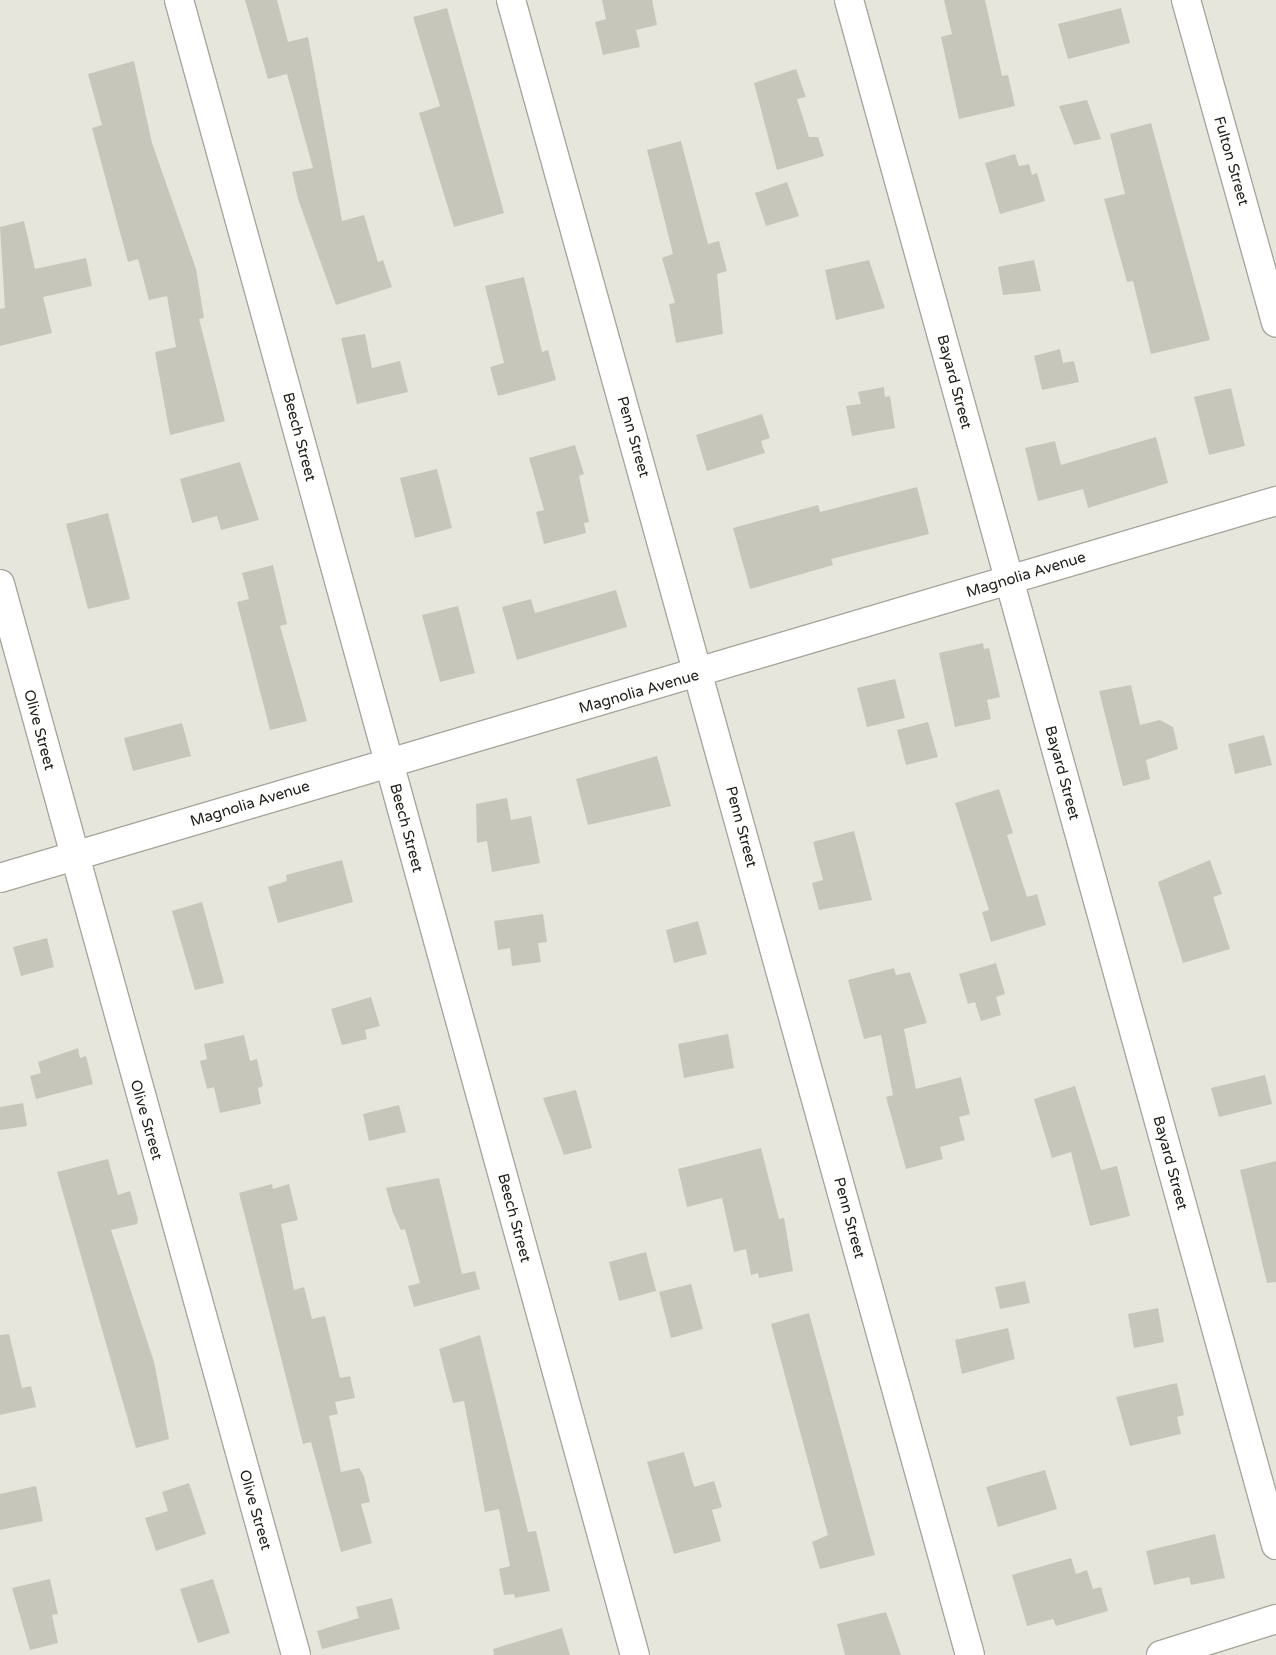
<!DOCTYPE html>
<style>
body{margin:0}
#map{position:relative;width:1276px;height:1655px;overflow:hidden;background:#e6e6dc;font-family:"Varela Round",sans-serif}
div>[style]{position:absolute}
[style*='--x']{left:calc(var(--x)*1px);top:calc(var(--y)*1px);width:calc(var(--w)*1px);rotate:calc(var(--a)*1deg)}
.building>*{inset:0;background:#c6c6bb}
.roads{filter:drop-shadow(1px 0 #a7a69c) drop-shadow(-1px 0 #a7a69c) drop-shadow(0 1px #a7a69c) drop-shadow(0 -1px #a7a69c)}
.minor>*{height:28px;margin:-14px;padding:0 14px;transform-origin:14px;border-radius:14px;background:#fff}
span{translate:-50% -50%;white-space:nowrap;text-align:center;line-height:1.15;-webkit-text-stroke:4px #fffffe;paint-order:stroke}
.street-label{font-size:15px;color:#21201d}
</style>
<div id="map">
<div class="building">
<i style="clip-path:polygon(245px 0,277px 0,288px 42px,308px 37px,342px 221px,364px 215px,378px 262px,383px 260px,392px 287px,336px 305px,298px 199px,292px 172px,313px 168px,287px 74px,268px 79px)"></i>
<i style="clip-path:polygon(602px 0,652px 0,657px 25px,636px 30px,640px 47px,603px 55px,595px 22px,606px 19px)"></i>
<i style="clip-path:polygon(944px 0,985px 0,1002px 76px,1008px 75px,1015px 106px,959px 119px,941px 37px,952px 34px)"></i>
<i style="clip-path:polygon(447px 8px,504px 213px,454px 227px,419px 113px,440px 106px,413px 17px)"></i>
<i style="clip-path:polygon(1121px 8px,1130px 43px,1068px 59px,1058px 24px)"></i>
<i style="clip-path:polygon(134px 61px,152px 143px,196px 269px,204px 318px,199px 319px,225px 421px,170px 435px,155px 352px,176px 347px,167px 296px,149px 300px,138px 259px,128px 262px,92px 128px,102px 125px,88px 74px)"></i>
<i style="clip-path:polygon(796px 69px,806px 97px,797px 99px,809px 137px,818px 137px,824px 156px,777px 170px,754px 83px)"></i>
<i style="clip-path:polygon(1087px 100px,1101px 139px,1074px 145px,1059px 106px)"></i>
<i style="clip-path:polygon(1151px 123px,1210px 340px,1151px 354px,1133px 281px,1127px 282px,1104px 199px,1125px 194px,1110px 134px)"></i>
<i style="clip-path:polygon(681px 141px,708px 244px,719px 241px,727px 271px,717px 274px,723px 334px,676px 343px,669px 304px,675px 303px,662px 258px,673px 254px,647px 150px)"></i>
<i style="clip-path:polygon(1015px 154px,1019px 166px,1029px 164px,1032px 175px,1037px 173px,1045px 201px,1000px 214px,985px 163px)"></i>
<i style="clip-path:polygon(787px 182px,799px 216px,766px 226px,755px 193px)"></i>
<i style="clip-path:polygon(24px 221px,35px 269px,86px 258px,92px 286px,43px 297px,52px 333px,0 346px,0 309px,5px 308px,0 227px)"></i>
<i style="clip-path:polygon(869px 260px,885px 308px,836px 320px,825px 270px)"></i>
<i style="clip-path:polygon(1034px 260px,1041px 291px,1003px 295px,998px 267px)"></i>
<i style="clip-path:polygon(524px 277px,542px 352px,548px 350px,556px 380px,498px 396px,490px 367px,504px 363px,485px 286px)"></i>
<i style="clip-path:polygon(365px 334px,372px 368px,400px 361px,408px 392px,357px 404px,341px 338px)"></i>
<i style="clip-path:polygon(1060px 349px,1063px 363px,1074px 361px,1079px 382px,1042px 390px,1034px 356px)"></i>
<i style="clip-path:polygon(884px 387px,885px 397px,890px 396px,895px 428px,852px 436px,846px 406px,861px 404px,858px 392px)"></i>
<i style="clip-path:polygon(1231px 388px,1245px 446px,1209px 455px,1194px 397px)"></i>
<i style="clip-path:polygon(762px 414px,770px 438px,761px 441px,765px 453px,707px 471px,696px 435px)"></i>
<i style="clip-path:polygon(1156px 437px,1168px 483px,1088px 508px,1083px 489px,1038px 501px,1025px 448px,1055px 441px,1061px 465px)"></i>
<i style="clip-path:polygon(575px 445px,584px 474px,579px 476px,589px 522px,584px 523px,586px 533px,544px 544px,536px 512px,544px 510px,529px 458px)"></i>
<i style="clip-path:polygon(240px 462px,259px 520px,221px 530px,217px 516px,192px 523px,180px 479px)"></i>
<i style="clip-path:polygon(437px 469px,452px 528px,415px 538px,400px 478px)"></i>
<i style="clip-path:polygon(917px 487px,929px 534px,831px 559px,833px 565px,750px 589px,733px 528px,818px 505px,820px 512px)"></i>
<i style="clip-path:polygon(108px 513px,130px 599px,88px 609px,66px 524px)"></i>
<i style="clip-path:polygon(273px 565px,287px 624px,280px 626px,307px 721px,270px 730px,237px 602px,249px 599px,242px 573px)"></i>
<i style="clip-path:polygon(616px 590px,627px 627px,517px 660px,502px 607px,531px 599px,535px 613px)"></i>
<i style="clip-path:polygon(458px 606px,475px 673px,440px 682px,422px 615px)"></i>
<i style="clip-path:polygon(983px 643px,984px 649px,989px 648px,1000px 697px,987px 700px,991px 719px,955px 727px,939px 653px)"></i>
<i style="clip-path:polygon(895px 679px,905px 718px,867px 727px,857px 688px)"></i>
<i style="clip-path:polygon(1131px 685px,1140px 725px,1160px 720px,1173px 727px,1178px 749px,1146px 760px,1150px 779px,1123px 786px,1099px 691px)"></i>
<i style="clip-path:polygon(928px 722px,938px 757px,906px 765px,897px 730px)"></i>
<i style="clip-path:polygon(182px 723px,191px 756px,133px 771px,124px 738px)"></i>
<i style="clip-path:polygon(1264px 735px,1272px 765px,1235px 774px,1228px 744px)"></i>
<i style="clip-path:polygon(657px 756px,671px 806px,588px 825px,576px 779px)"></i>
<i style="clip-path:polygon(999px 789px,1013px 833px,1007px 835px,1027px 897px,1037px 894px,1046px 925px,991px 942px,982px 912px,989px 910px,955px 803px)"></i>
<i style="clip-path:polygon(507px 798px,511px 820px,531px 816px,540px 863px,492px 872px,487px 841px,477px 843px,476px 804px)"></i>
<i style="clip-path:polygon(854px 831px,872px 900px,819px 910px,812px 883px,823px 880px,813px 842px)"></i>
<i style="clip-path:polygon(342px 860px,353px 902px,278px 923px,268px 887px,287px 881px,286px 875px)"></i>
<i style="clip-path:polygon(1210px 860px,1222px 894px,1213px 897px,1230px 949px,1183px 963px,1158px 882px)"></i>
<i style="clip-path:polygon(202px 902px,224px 983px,195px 990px,172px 911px)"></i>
<i style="clip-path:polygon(543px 914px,547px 942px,538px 943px,541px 962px,512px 966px,510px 948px,498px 950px,494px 921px)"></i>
<i style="clip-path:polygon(698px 921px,707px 954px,674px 963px,666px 930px)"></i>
<i style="clip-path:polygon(47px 938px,54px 967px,21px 976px,13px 947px)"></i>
<i style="clip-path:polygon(996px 963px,1005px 994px,996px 997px,1001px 1015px,981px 1021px,975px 1002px,968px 1004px,959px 974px)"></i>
<i style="clip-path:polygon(894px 968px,896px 975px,910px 972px,927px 1023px,904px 1029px,916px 1089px,961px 1077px,970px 1114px,959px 1117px,965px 1140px,940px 1147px,943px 1159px,906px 1169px,886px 1097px,893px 1095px,881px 1035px,864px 1039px,848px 980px)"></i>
<i style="clip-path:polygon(371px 997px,380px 1026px,365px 1030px,367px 1039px,342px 1045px,331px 1009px)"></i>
<i style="clip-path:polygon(728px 1034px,734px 1068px,684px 1078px,678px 1044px)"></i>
<i style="clip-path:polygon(244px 1035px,250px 1061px,257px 1059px,263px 1086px,258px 1088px,261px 1104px,220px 1113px,214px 1087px,207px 1089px,200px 1061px,207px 1059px,204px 1044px)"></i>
<i style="clip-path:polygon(78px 1048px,80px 1058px,86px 1056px,93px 1084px,36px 1099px,30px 1076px,41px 1073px,38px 1062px)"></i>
<i style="clip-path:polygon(1265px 1075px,1272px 1104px,1219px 1117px,1211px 1088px)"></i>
<i style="clip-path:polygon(1075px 1086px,1101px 1170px,1117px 1166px,1130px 1216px,1090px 1226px,1071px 1152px,1052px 1158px,1034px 1099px)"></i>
<i style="clip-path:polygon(576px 1090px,592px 1148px,564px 1155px,543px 1098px)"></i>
<i style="clip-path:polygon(23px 1103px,27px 1126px,0 1130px,0 1107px)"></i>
<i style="clip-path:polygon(399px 1105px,406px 1132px,369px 1141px,363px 1114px)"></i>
<i style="clip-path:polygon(761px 1148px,779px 1219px,784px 1218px,793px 1271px,759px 1278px,758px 1273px,751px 1275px,746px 1249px,734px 1252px,722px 1198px,687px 1207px,678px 1169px)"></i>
<i style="clip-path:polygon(108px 1159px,118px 1195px,130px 1191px,138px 1219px,137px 1224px,111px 1230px,154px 1362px,169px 1439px,136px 1448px,57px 1172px)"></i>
<i style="clip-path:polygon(1276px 1161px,1276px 1282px,1267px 1283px,1240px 1170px)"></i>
<i style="clip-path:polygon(439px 1178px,462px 1274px,475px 1271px,480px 1289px,414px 1307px,408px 1286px,420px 1283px,405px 1229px,401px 1230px,393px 1213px,386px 1188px)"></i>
<i style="clip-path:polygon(272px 1184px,273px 1189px,289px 1184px,298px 1220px,281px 1224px,294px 1290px,304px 1287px,312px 1319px,325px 1316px,340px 1378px,350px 1376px,355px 1398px,335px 1402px,338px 1414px,329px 1416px,341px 1472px,359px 1468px,364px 1476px,370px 1502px,361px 1504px,372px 1543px,341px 1552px,311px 1442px,303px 1444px,239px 1193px)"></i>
<i style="clip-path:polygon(646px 1252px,656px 1291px,619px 1301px,609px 1262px)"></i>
<i style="clip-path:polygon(1025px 1281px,1030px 1303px,1000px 1309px,995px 1287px)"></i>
<i style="clip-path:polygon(691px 1284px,703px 1329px,671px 1338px,659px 1292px)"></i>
<i style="clip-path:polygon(1158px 1308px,1164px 1342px,1134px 1348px,1128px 1314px)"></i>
<i style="clip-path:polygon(809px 1313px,875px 1555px,820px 1569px,812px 1542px,828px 1535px,771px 1324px)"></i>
<i style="clip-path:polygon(1008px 1328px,1015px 1359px,962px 1374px,955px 1340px)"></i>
<i style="clip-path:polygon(9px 1334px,22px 1388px,31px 1386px,36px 1407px,0 1415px,0 1335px)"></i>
<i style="clip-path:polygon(480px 1335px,528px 1532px,536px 1531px,550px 1591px,515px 1598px,514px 1594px,504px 1595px,499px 1569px,510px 1566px,499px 1509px,485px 1512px,464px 1401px,453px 1403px,439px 1349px)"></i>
<i style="clip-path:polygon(1177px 1383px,1184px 1415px,1177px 1417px,1181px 1434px,1130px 1446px,1116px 1397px)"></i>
<i style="clip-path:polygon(684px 1452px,694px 1487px,714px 1481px,722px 1507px,712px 1510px,721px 1541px,674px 1554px,647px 1462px)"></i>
<i style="clip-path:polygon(1045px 1470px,1057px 1509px,998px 1527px,986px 1487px)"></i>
<i style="clip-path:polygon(189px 1483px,206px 1534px,156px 1551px,145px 1518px,168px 1511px,162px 1492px)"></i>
<i style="clip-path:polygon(36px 1486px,43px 1521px,0 1530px,0 1494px)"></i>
<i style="clip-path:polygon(1215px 1534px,1225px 1578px,1191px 1585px,1189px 1577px,1154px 1585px,1146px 1551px)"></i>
<i style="clip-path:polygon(1071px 1558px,1076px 1574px,1087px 1570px,1093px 1589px,1101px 1587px,1108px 1611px,1056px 1626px,1053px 1619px,1027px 1626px,1012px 1575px)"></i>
<i style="clip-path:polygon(50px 1579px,58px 1614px,52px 1615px,58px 1643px,30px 1650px,12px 1588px)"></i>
<i style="clip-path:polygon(213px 1579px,230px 1633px,198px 1643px,180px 1589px)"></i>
<i style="clip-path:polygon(392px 1598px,400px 1629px,322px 1649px,317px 1631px,359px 1618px,356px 1607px)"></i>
<i style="clip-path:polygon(886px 1612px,901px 1655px,845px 1655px,837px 1624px)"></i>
<i style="clip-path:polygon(562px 1628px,570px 1655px,494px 1655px,493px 1649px)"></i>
</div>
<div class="roads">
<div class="minor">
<i style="--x:179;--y:0;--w:1717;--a:74.6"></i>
<i style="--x:511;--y:0;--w:1717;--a:74.5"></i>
<i style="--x:849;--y:0;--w:1603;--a:74.55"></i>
<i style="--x:1186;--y:0;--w:335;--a:74.4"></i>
<i style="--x:0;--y:584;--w:1111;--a:74.55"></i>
<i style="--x:0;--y:878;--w:1331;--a:-16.46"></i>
<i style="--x:1161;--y:1655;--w:121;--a:-17.4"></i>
</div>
</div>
<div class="street-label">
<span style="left:1231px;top:161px;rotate:74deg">Fulton Street</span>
<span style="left:954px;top:382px;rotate:75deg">Bayard Street</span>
<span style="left:299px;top:437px;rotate:75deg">Beech Street</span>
<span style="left:633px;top:437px;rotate:74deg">Penn Street</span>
<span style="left:1026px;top:575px;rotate:-17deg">Magnolia Avenue</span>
<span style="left:639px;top:692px;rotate:-16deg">Magnolia Avenue</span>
<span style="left:39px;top:730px;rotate:75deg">Olive Street</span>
<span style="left:1062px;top:773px;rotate:75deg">Bayard Street</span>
<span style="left:250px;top:804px;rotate:-17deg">Magnolia Avenue</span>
<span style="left:741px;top:827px;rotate:75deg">Penn Street</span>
<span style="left:406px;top:828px;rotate:75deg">Beech Street</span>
<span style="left:146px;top:1120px;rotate:74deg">Olive Street</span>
<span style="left:1170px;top:1163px;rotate:75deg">Bayard Street</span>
<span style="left:514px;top:1218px;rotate:75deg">Beech Street</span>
<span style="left:849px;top:1218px;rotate:75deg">Penn Street</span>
<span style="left:255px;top:1510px;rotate:74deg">Olive Street</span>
</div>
</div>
